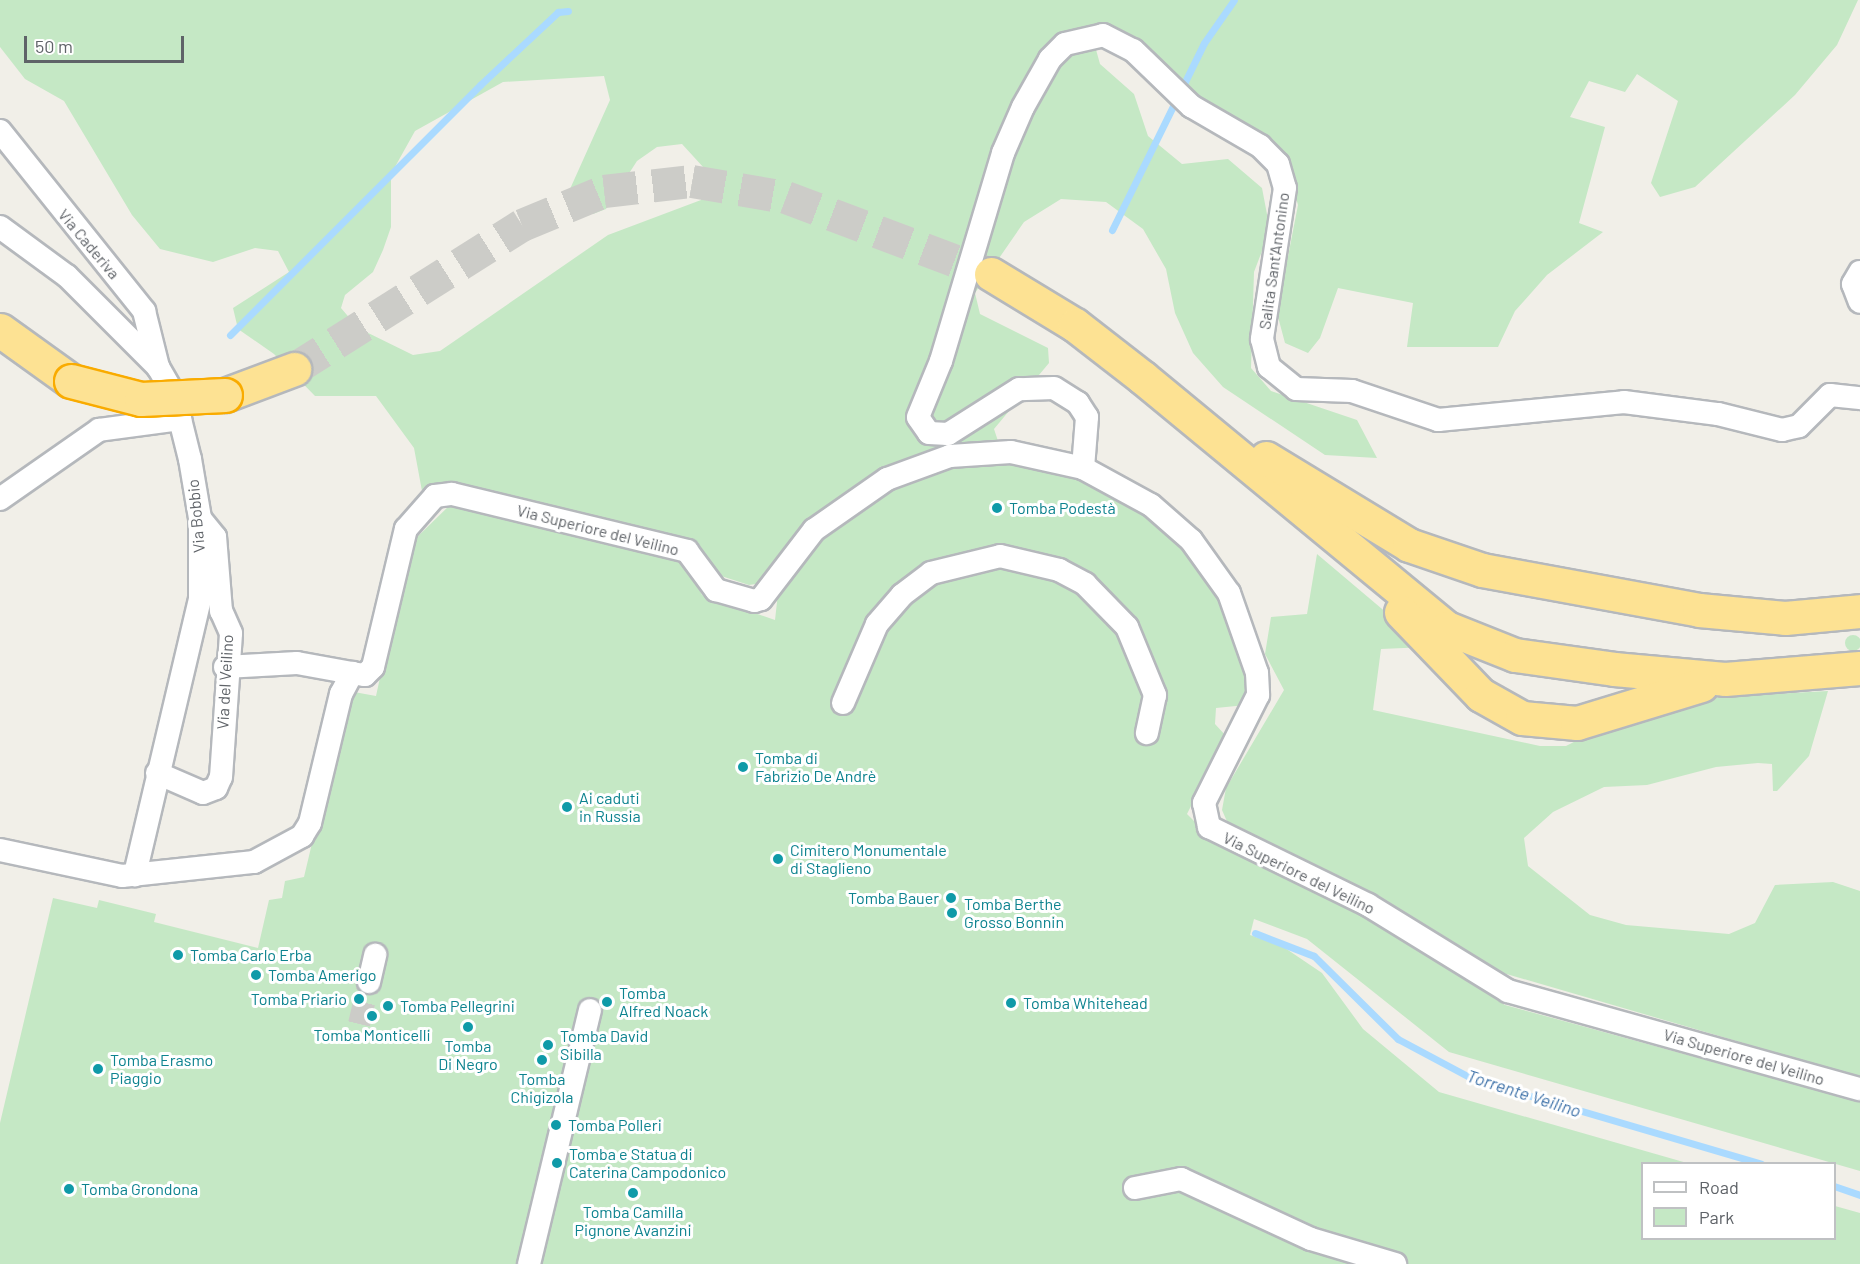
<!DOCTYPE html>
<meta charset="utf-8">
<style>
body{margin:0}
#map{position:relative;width:1860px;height:1264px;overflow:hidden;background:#f1efe8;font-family:Barlow,sans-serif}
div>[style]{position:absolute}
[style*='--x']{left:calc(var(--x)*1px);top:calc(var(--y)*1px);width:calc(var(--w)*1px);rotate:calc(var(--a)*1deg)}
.green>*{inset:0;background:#c5e8c5}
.round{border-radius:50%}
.stream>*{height:7px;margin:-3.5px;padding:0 3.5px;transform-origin:3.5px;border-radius:3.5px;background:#aadaff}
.street-tunnel>*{height:22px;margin-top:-11px;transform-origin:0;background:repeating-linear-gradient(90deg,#ccccc8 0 22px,transparent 0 33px)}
.highway-tunnel>*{height:33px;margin-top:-16.5px;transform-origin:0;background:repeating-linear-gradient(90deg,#ccccc8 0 33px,transparent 0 49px)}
.roads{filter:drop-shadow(2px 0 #b5b8bc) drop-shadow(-2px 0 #b5b8bc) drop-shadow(0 2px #b5b8bc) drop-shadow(0 -2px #b5b8bc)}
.street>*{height:22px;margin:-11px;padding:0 11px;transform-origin:11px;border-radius:11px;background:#fff}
.highway>*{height:33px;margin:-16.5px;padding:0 16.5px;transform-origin:16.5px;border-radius:16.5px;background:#fde293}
.bridges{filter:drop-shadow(2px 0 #f9ab00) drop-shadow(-2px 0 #f9ab00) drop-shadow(0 2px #f9ab00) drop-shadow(0 -2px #f9ab00)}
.highway-bridge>*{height:33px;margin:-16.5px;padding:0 16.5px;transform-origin:16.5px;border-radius:16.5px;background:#fde293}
.dots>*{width:16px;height:16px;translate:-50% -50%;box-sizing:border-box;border:3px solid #fff;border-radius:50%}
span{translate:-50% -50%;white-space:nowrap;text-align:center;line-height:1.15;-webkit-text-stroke:6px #fff;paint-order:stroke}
.street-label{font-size:16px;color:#5f6368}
.culture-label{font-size:16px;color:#0d838f}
.left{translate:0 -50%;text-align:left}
.right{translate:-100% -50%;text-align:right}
.water-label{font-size:18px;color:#4174aa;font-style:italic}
.legend{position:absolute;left:1641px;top:1162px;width:195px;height:78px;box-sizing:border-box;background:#fff;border:2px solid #bfc1c3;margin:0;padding:8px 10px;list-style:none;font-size:18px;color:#5f6368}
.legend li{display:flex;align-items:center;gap:12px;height:30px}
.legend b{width:30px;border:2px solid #bfc1c3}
.scale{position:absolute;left:24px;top:36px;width:160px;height:27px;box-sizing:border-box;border:3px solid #5f6368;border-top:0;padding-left:8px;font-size:18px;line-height:21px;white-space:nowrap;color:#5f6368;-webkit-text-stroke:4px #fff;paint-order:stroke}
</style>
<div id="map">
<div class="green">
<i style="clip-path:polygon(evenodd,0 0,1858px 0,1837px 45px,1795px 95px,1695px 187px,1660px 197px,1651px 183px,1678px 101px,1637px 74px,1625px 92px,1589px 81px,1570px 117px,1605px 127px,1579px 223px,1603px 232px,1547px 275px,1515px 311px,1498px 347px,1407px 347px,1413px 303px,1338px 288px,1320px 338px,1308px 353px,1285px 343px,1277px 313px,1298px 205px,1286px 163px,1090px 28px,1100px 64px,1134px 94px,1148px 136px,1182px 164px,1228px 159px,1262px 188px,1270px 230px,1254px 272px,1251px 368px,1271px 391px,1357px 420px,1377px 458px,1325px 455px,1223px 387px,1193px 353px,1175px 313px,1166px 269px,1143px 229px,1106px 202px,1061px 199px,1024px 222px,975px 293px,980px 314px,1048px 348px,1049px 363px,994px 429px,1000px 447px,889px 471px,762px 583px,749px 585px,712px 573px,703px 556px,452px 488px,422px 491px,414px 448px,376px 396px,315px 396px,274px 354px,238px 329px,233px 308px,289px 272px,278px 251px,255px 248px,213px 262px,160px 249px,132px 215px,64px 101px,25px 79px,0 47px,0 0,604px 76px,610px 100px,570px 189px,577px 208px,593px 214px,606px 209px,637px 161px,657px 147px,682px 144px,704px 168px,701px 200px,608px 235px,440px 351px,413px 355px,358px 328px,341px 308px,345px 295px,373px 272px,383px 250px,391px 227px,391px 174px,415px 131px,503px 82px,604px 76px)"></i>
<i style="clip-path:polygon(950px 461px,1057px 464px,1149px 508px,1199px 558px,1228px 601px,1251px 674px,1246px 705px,1216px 708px,1215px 724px,1226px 736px,1187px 814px,1219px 846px,1368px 917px,1505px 1005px,1860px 1102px,1860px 1171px,1449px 1052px,1307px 939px,1254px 919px,1250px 935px,1282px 946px,1322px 973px,1363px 1029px,1439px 1092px,1687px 1163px,1642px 1164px,1642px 1238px,1834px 1238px,1835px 1206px,1860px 1213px,1860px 1264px,0 1264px,0 1123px,53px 898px,97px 908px,99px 900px,156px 914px,154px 922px,258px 948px,269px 900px,282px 898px,285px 881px,304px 877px,346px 700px,354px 692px,376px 696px,409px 545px,453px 502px,684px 559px,702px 595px,775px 620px,778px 593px,817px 533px,889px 484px)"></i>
<i style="clip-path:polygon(1317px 554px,1427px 647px,1381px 649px,1373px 710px,1540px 746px,1566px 746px,1654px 701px,1828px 691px,1809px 756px,1777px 791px,1773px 791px,1772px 764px,1758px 763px,1716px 767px,1647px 785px,1604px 787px,1553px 812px,1524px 838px,1528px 866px,1590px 915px,1626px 925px,1729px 934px,1755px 923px,1775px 885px,1833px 882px,1860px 891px,1860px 1077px,1503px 973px,1356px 887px,1229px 826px,1222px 810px,1226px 788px,1284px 690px,1265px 654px,1271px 617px,1307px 614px)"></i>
<i class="round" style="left:1845px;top:635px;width:16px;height:16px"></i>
</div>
<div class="stream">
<i style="--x:1112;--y:230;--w:208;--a:-63.8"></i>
<i style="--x:1204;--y:43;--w:52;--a:-55.1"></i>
<i style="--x:230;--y:335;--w:354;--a:-45"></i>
<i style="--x:480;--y:85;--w:107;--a:-43.1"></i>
<i style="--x:558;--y:12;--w:10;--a:-6"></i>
<i style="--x:1255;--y:933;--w:63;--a:21.3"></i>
<i style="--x:1314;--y:956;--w:118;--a:44.7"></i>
<i style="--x:1398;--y:1039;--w:85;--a:28.1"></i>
<i style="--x:1473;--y:1079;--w:300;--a:16.4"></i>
<i style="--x:1834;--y:1186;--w:28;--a:19"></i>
</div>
<div class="street-tunnel">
<i style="--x:359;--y:1024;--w:43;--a:-76.6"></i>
</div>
<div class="highway-tunnel">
<i style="--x:294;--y:369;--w:270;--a:-32.3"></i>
<i style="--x:522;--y:225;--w:89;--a:-22.5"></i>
<i style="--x:604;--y:191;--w:89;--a:-6.5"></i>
<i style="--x:692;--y:181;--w:95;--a:9.7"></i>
<i style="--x:786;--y:197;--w:219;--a:20.6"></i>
</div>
<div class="roads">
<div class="street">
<i style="--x:0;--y:131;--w:231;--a:51.3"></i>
<i style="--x:144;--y:311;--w:58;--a:76"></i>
<i style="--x:0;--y:227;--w:83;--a:36.2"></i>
<i style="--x:67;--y:276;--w:129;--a:45"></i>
<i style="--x:158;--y:367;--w:32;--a:60"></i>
<i style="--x:174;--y:395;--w:66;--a:76"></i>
<i style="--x:190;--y:459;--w:60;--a:80.4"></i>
<i style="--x:200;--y:518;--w:81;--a:90"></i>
<i style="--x:200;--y:599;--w:284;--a:103.3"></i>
<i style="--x:1860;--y:272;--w:14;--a:120"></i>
<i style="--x:1853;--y:284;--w:19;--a:69"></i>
<i style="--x:1083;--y:468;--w:51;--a:-85.5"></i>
<i style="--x:1087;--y:417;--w:17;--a:-123"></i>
<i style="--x:1078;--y:403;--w:28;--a:-148"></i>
<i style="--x:1054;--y:388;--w:35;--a:178"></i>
<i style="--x:1019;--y:389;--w:84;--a:147.6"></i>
<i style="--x:948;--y:434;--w:19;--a:-177"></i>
<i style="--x:929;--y:433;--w:19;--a:-125"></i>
<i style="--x:918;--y:417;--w:61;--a:-67.7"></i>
<i style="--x:941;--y:361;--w:217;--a:-73.4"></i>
<i style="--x:1003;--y:153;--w:50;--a:-66.5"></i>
<i style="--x:1023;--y:107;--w:55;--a:-60.6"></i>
<i style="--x:1050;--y:59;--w:21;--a:-45"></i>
<i style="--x:1065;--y:44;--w:39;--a:-13"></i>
<i style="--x:1103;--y:35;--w:34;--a:27"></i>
<i style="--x:1133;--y:50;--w:81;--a:44"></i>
<i style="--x:1191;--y:106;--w:80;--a:30.1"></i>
<i style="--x:1260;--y:146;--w:25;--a:45"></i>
<i style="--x:1278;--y:164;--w:25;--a:74"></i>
<i style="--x:1285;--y:188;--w:153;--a:98.7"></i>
<i style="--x:1262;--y:339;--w:29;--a:76"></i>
<i style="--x:1269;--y:367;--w:35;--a:39"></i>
<i style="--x:1296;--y:389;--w:56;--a:2"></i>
<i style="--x:1352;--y:391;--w:91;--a:18.6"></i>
<i style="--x:1438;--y:420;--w:187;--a:-5.5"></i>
<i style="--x:1624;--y:402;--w:95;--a:7.3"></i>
<i style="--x:1718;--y:414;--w:66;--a:14"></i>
<i style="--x:1782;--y:430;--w:17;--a:-13"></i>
<i style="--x:1799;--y:426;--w:44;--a:-45"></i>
<i style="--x:1830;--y:395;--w:30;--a:6"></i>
<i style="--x:0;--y:499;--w:121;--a:-34.9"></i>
<i style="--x:99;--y:430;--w:82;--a:-7.7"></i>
<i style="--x:225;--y:667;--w:72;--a:-3.2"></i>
<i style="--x:297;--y:663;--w:56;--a:10.3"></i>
<i style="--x:843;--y:703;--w:86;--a:-66.7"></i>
<i style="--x:877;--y:624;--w:38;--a:-49"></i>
<i style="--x:902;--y:595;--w:36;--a:-37"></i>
<i style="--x:931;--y:573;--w:71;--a:-13.8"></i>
<i style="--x:1000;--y:556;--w:61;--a:13.3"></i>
<i style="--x:1059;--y:570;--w:30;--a:28"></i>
<i style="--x:1085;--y:584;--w:60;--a:45.7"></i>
<i style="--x:1127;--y:627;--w:74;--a:67.6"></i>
<i style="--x:1155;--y:695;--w:39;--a:102"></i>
<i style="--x:157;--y:773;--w:50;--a:23.5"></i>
<i style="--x:203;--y:793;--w:14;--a:-21"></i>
<i style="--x:216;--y:788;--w:12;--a:-66"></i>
<i style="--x:221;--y:777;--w:144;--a:-86"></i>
<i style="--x:231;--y:633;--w:24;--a:-114"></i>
<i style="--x:221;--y:611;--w:74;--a:-94.6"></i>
<i style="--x:215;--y:537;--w:22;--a:-129"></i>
<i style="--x:0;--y:850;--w:125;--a:12"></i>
<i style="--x:122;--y:876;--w:133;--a:-6.1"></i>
<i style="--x:254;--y:862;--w:55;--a:-28.4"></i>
<i style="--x:302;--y:836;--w:15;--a:-58"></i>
<i style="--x:310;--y:823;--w:133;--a:-76.5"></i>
<i style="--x:341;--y:694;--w:24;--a:-62"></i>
<i style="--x:352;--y:673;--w:13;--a:9"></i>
<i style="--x:365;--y:675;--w:11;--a:-45"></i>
<i style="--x:373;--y:667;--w:142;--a:-76.6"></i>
<i style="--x:406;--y:529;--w:44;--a:-48.7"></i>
<i style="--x:435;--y:496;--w:17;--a:-7"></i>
<i style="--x:452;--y:494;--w:242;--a:13.6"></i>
<i style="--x:687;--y:551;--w:49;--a:53.4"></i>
<i style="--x:716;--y:590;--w:40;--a:16"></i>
<i style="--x:754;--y:601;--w:7;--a:-16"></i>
<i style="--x:761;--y:599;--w:87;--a:-52.5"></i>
<i style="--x:814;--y:530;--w:89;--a:-34.9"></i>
<i style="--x:887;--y:479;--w:67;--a:-20.1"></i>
<i style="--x:950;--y:456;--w:61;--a:-3.8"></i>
<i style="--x:1011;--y:452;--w:74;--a:12.5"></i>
<i style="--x:1083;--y:468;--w:77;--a:28.6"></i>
<i style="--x:1151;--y:505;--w:53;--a:41.2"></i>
<i style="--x:1191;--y:540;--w:65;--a:54.4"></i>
<i style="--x:1229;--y:593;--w:85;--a:70.7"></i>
<i style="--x:1257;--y:673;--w:22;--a:87"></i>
<i style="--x:1258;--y:695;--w:121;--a:116.6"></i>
<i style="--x:1204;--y:803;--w:25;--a:78"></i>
<i style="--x:1209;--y:827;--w:177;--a:26.1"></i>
<i style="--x:1368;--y:905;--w:164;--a:31.6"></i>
<i style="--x:1508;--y:991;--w:365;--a:15.6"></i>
<i style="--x:369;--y:982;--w:28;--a:-77"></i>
<i style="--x:1135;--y:1188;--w:47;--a:-11.1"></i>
<i style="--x:1181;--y:1179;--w:143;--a:24.8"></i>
<i style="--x:1311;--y:1239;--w:88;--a:16.6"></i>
<i style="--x:529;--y:1264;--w:261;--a:-76.5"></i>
</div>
<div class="highway">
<i style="--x:991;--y:274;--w:98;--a:31.3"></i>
<i style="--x:1075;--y:325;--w:85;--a:37.8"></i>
<i style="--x:1142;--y:377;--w:395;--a:39.5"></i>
<i style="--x:1447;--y:628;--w:73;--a:21.7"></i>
<i style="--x:1515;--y:655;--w:100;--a:8"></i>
<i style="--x:1614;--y:669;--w:111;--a:5.1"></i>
<i style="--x:1725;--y:679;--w:135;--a:-4.7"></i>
<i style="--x:0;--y:330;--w:87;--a:35.7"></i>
<i style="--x:225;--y:395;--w:74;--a:-20.6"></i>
<i style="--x:1266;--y:458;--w:167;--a:31.3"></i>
<i style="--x:1409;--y:545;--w:77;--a:18.9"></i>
<i style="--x:1482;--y:570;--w:221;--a:10.4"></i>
<i style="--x:1699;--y:610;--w:86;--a:5.3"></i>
<i style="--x:1785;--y:618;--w:75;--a:-5.3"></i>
<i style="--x:1401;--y:612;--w:115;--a:46.1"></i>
<i style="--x:1481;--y:695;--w:47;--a:29.3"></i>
<i style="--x:1522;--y:718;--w:55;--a:5.2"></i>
<i style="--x:1577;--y:723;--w:130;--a:-17"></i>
</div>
</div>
<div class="bridges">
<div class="highway-bridge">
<i style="--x:71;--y:381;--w:72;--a:14.4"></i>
<i style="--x:141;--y:399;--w:84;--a:-2.7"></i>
</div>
</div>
<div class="dots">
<i style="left:997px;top:508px;background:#0f9aa8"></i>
<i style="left:743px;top:767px;background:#0f9aa8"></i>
<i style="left:567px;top:807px;background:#0f9aa8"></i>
<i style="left:778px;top:859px;background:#0f9aa8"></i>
<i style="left:951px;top:898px;background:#0f9aa8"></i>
<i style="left:952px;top:913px;background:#0f9aa8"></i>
<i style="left:178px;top:955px;background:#0f9aa8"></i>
<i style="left:256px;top:975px;background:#0f9aa8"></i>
<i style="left:359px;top:999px;background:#0f9aa8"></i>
<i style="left:607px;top:1002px;background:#0f9aa8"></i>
<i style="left:1011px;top:1003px;background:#0f9aa8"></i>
<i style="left:388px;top:1006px;background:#0f9aa8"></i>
<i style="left:372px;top:1016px;background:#0f9aa8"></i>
<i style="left:468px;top:1027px;background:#0f9aa8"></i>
<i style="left:548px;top:1045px;background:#0f9aa8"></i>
<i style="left:542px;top:1060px;background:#0f9aa8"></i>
<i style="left:98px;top:1069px;background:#0f9aa8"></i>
<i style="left:556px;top:1125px;background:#0f9aa8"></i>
<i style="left:557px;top:1163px;background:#0f9aa8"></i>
<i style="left:69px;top:1189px;background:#0f9aa8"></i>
<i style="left:633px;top:1193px;background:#0f9aa8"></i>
</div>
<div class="street-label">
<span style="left:89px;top:244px;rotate:50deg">Via Caderiva</span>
<span style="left:1274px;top:261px;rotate:-82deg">Salita Sant'Antonino</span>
<span style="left:196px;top:516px;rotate:-95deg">Via Bobbio</span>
<span style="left:598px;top:530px;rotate:14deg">Via Superiore del Veilino</span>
<span style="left:225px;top:682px;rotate:-87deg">Via del Veilino</span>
<span style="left:1299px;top:873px;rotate:26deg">Via Superiore del Veilino</span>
<span style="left:1744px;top:1057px;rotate:16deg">Via Superiore del Veilino</span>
</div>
<div class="culture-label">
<span class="left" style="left:1009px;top:508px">Tomba Podestà</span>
<span class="left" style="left:755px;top:767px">Tomba di<br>Fabrizio De Andrè</span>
<span class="left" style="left:579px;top:807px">Ai caduti<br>in Russia</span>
<span class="left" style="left:790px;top:859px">Cimitero Monumentale<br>di Staglieno</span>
<span class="right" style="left:939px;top:898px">Tomba Bauer</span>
<span class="left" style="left:964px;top:913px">Tomba Berthe<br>Grosso Bonnin</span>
<span class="left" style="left:190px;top:955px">Tomba Carlo Erba</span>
<span class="left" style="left:268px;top:975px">Tomba Amerigo</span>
<span class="left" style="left:619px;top:1002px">Tomba<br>Alfred Noack</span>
<span class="right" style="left:347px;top:999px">Tomba Priario</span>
<span class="left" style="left:1023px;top:1003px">Tomba Whitehead</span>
<span class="left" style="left:400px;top:1006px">Tomba Pellegrini</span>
<span style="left:372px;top:1035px">Tomba Monticelli</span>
<span class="left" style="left:560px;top:1045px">Tomba David<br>Sibilla</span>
<span style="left:468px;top:1055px">Tomba<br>Di Negro</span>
<span class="left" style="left:110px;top:1069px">Tomba Erasmo<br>Piaggio</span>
<span style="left:542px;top:1088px">Tomba<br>Chigizola</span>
<span class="left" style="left:568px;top:1125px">Tomba Polleri</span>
<span class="left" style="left:569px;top:1163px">Tomba e Statua di<br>Caterina Campodonico</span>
<span class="left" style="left:81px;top:1189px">Tomba Grondona</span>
<span style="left:633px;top:1221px">Tomba Camilla<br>Pignone Avanzini</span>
</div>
<div class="water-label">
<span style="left:1524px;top:1093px;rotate:18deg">Torrente Veilino</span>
</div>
<ul class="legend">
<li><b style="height:8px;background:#fff"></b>Road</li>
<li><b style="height:16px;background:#c5e8c5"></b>Park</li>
</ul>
<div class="scale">50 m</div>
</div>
